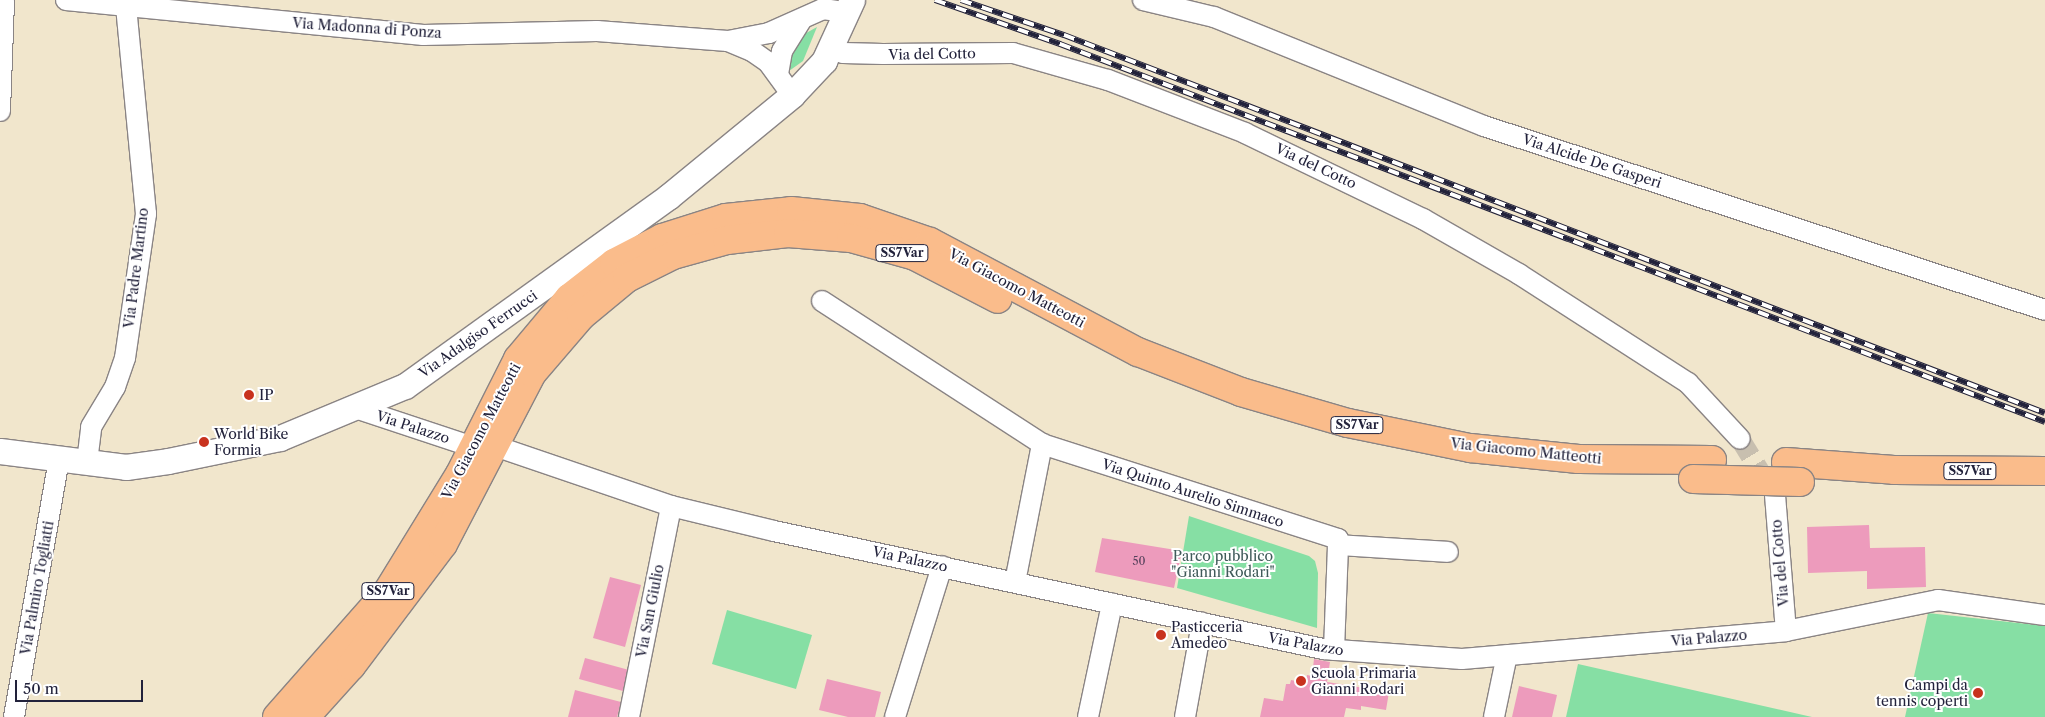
<!DOCTYPE html>
<style>
body{margin:0}
#map{position:relative;width:2045px;height:717px;overflow:hidden;background:#f1e6cc;font-family:"Libre Caslon Text",serif}
div>[style]{position:absolute}
[style*='--x']{left:calc(var(--x)*1px);top:calc(var(--y)*1px);width:calc(var(--w)*1px);rotate:calc(var(--a)*1deg)}
.green>*{inset:0;background:#86dfa4}
.building>*{inset:0;background:#ed9bbc}
.minor-tunnel>*{height:20px;margin-top:-10px;transform-origin:0;background:repeating-linear-gradient(90deg,#c8bfaf 0 20px,transparent 0 30px)}
.roads{filter:drop-shadow(1px 0 #8a8484) drop-shadow(-1px 0 #8a8484) drop-shadow(0 1px #8a8484) drop-shadow(0 -1px #8a8484)}
.minor>*{height:20px;margin:-10px;padding:0 10px;transform-origin:10px;border-radius:10px;background:#fff}
.tertiary>*{height:25px;margin:-12.5px;padding:0 12.5px;transform-origin:12.5px;border-radius:12.5px;background:#fff}
.primary>*{height:28px;margin:-14px;padding:0 14px;transform-origin:14px;border-radius:14px;background:#fabc8b}
.rail>*{height:5.5px;margin-top:-2.75px;transform-origin:0;background:repeating-linear-gradient(90deg,#fff 0 11px,#22223b 0 22px);box-sizing:border-box;border-block:1px solid #22223b}
.bridges{filter:drop-shadow(1px 0 #8a8484) drop-shadow(-1px 0 #8a8484) drop-shadow(0 1px #8a8484) drop-shadow(0 -1px #8a8484)}
.primary-bridge>*{height:28px;margin:-14px;padding:0 14px;transform-origin:14px;border-radius:14px;background:#fabc8b}
.dots>*{width:14px;height:14px;translate:-50% -50%;box-sizing:border-box;border:2px solid #fff;border-radius:50%}
span{translate:-50% -50%;white-space:nowrap;text-align:center;line-height:1.15;-webkit-text-stroke:4px #fff;paint-order:stroke}
.number-label{font-size:11px;color:#55405b}
.number-label span{-webkit-text-stroke-width:0}
.shield-label span{padding:1px 4px;background:#fff;border:1px solid;border-radius:4px;-webkit-text-stroke-width:0}
.shield-label{font-size:12px;color:#22223b;font-weight:700}
.street-label{font-size:14px;color:#22223b}
.poi-label{font-size:14px;color:#22223b}
.left{translate:0 -50%;text-align:left}
.right{translate:-100% -50%;text-align:right}
.park-label{font-size:14px;color:#405b5a}
.scale{position:absolute;left:15px;top:680px;width:128px;height:22px;box-sizing:border-box;border:2px solid #22223b;border-top:0;padding-left:6px;font-size:15px;line-height:18px;white-space:nowrap;color:#22223b;-webkit-text-stroke:4px #fff;paint-order:stroke}
</style>
<div id="map">
<div class="green">
<i style="clip-path:polygon(817px 27px,803px 61px,789px 71px,787px 65px,799px 37px)"></i>
<i style="clip-path:polygon(1189px 516px,1309px 556px,1315px 561px,1318px 573px,1317px 628px,1177px 588px)"></i>
<i style="clip-path:polygon(727px 610px,812px 635px,796px 689px,712px 664px)"></i>
<i style="clip-path:polygon(1928px 613px,2045px 626px,2045px 717px,1905px 717px)"></i>
<i style="clip-path:polygon(1578px 664px,1812px 717px,1566px 717px)"></i>
</div>
<div class="building">
<i style="clip-path:polygon(1869px 525px,1870px 548px,1925px 547px,1926px 587px,1867px 589px,1867px 571px,1808px 573px,1807px 527px)"></i>
<i style="clip-path:polygon(1102px 538px,1182px 551px,1174px 588px,1095px 572px)"></i>
<i style="clip-path:polygon(610px 577px,641px 585px,625px 647px,593px 638px)"></i>
<i style="clip-path:polygon(585px 658px,629px 670px,623px 691px,579px 679px)"></i>
<i style="clip-path:polygon(1314px 659px,1330px 662px,1327px 682px,1389px 692px,1386px 710px,1361px 706px,1361px 710px,1346px 708px,1344px 717px,1260px 717px,1264px 698px,1283px 701px,1286px 684px,1290px 684px,1291px 680px,1306px 683px,1307px 675px,1312px 676px)"></i>
<i style="clip-path:polygon(827px 679px,881px 692px,875px 717px,848px 717px,819px 710px)"></i>
<i style="clip-path:polygon(1519px 686px,1557px 695px,1552px 717px,1512px 717px)"></i>
<i style="clip-path:polygon(575px 690px,621px 702px,617px 717px,568px 717px)"></i>
</div>
<div class="minor-tunnel">
<i style="--x:1740;--y:439;--w:61;--a:58.4"></i>
</div>
<div class="roads">
<div class="minor">
<i style="--x:66;--y:0;--w:359;--a:5.6"></i>
<i style="--x:423;--y:35;--w:174;--a:-1.3"></i>
<i style="--x:597;--y:31;--w:131;--a:4.4"></i>
<i style="--x:728;--y:41;--w:42;--a:-11"></i>
<i style="--x:769;--y:33;--w:59;--a:-24"></i>
<i style="--x:823;--y:9;--w:22;--a:8"></i>
<i style="--x:1143;--y:0;--w:73;--a:13.5"></i>
<i style="--x:1214;--y:17;--w:291;--a:22"></i>
<i style="--x:1484;--y:126;--w:590;--a:18.16"></i>
<i style="--x:728;--y:41;--w:26;--a:23"></i>
<i style="--x:752;--y:51;--w:19;--a:35"></i>
<i style="--x:768;--y:62;--w:41;--a:54"></i>
<i style="--x:830;--y:48;--w:14;--a:21"></i>
<i style="--x:843;--y:53;--w:40;--a:1.4"></i>
<i style="--x:883;--y:54;--w:130;--a:-0.4"></i>
<i style="--x:1013;--y:53;--w:99;--a:15.9"></i>
<i style="--x:1108;--y:80;--w:147;--a:21.1"></i>
<i style="--x:1245;--y:133;--w:198;--a:25.8"></i>
<i style="--x:1423;--y:219;--w:111;--a:29.8"></i>
<i style="--x:1519;--y:274;--w:201;--a:32.8"></i>
<i style="--x:1688;--y:383;--w:76;--a:47.1"></i>
<i style="--x:778;--y:74;--w:23;--a:-80"></i>
<i style="--x:782;--y:51;--w:36;--a:-58"></i>
<i style="--x:0;--y:111;--w:111;--a:-87.9"></i>
<i style="--x:822;--y:301;--w:262;--a:33"></i>
<i style="--x:1042;--y:444;--w:311;--a:17.8"></i>
<i style="--x:1338;--y:539;--w:6;--a:90"></i>
<i style="--x:1338;--y:545;--w:110;--a:3.6"></i>
<i style="--x:352;--y:407;--w:127;--a:18.3"></i>
<i style="--x:495;--y:446;--w:186;--a:18.8"></i>
<i style="--x:671;--y:506;--w:106;--a:13.6"></i>
<i style="--x:774;--y:531;--w:562;--a:12.13"></i>
<i style="--x:1323;--y:649;--w:139;--a:4.1"></i>
<i style="--x:1462;--y:659;--w:325;--a:-4.9"></i>
<i style="--x:1786;--y:631;--w:155;--a:-11.5"></i>
<i style="--x:1938;--y:600;--w:108;--a:8"></i>
<i style="--x:87;--y:462;--w:35;--a:-83"></i>
<i style="--x:91;--y:427;--w:47;--a:-59"></i>
<i style="--x:115;--y:387;--w:31;--a:-71"></i>
<i style="--x:125;--y:358;--w:146;--a:-81.7"></i>
<i style="--x:146;--y:214;--w:209;--a:-95.5"></i>
<i style="--x:1775;--y:495;--w:136;--a:85.4"></i>
<i style="--x:1015;--y:582;--w:141;--a:-78.9"></i>
<i style="--x:1334;--y:650;--w:105;--a:-87.8"></i>
<i style="--x:14;--y:717;--w:262;--a:-80.1"></i>
<i style="--x:629;--y:717;--w:215;--a:-78.7"></i>
<i style="--x:895;--y:717;--w:158;--a:-72.7"></i>
<i style="--x:1088;--y:717;--w:116;--a:-78"></i>
<i style="--x:1185;--y:717;--w:96;--a:-79.7"></i>
<i style="--x:1494;--y:717;--w:63;--a:-78.2"></i>
</div>
<div class="tertiary">
<i style="--x:0;--y:451;--w:127;--a:7.2"></i>
<i style="--x:126;--y:467;--w:42;--a:-8.1"></i>
<i style="--x:168;--y:461;--w:114;--a:-11.6"></i>
<i style="--x:280;--y:438;--w:135;--a:-22.6"></i>
<i style="--x:405;--y:386;--w:324;--a:-35.7"></i>
<i style="--x:668;--y:197;--w:161;--a:-39.4"></i>
<i style="--x:792;--y:95;--w:47;--a:-46.7"></i>
<i style="--x:824;--y:61;--w:67;--a:-65.3"></i>
</div>
<div class="primary">
<i style="--x:1786;--y:462;--w:108;--a:4.2"></i>
<i style="--x:1894;--y:470;--w:151;--a:0.4"></i>
<i style="--x:277;--y:717;--w:168;--a:-48.6"></i>
<i style="--x:388;--y:591;--w:137;--a:-58.4"></i>
<i style="--x:460;--y:474;--w:129;--a:-63.2"></i>
<i style="--x:518;--y:359;--w:80;--a:-50.1"></i>
<i style="--x:569;--y:298;--w:57;--a:-37.9"></i>
<i style="--x:614;--y:263;--w:54;--a:-27.5"></i>
<i style="--x:662;--y:238;--w:67;--a:-17.4"></i>
<i style="--x:726;--y:218;--w:65;--a:-6.1"></i>
<i style="--x:791;--y:211;--w:69;--a:5.8"></i>
<i style="--x:860;--y:218;--w:74;--a:18.9"></i>
<i style="--x:930;--y:242;--w:235;--a:27.9"></i>
<i style="--x:1138;--y:352;--w:110;--a:21.2"></i>
<i style="--x:1241;--y:392;--w:111;--a:16.2"></i>
<i style="--x:1348;--y:423;--w:125;--a:11.6"></i>
<i style="--x:1470;--y:448;--w:109;--a:5.8"></i>
<i style="--x:1578;--y:459;--w:134;--a:0.4"></i>
<i style="--x:305;--y:717;--w:69;--a:-48"></i>
<i style="--x:351;--y:666;--w:153;--a:-53"></i>
<i style="--x:443;--y:544;--w:193;--a:-62.5"></i>
<i style="--x:532;--y:373;--w:75;--a:-49.3"></i>
<i style="--x:581;--y:316;--w:60;--a:-39.6"></i>
<i style="--x:627;--y:278;--w:51;--a:-26.6"></i>
<i style="--x:673;--y:255;--w:56;--a:-15.5"></i>
<i style="--x:727;--y:240;--w:61;--a:-6.5"></i>
<i style="--x:788;--y:233;--w:63;--a:4.5"></i>
<i style="--x:851;--y:238;--w:66;--a:15.7"></i>
<i style="--x:915;--y:256;--w:93;--a:27.4"></i>
</div>
</div>
<div class="rail">
<i style="--x:935;--y:0;--w:133;--a:19.4"></i>
<i style="--x:1060;--y:44;--w:1055;--a:20.99"></i>
<i style="--x:961;--y:0;--w:109;--a:18.8"></i>
<i style="--x:1064;--y:35;--w:1051;--a:21.07"></i>
</div>
<div class="bridges">
<div class="primary-bridge">
<i style="--x:1693;--y:479;--w:107;--a:1.6"></i>
</div>
</div>
<div class="dots">
<i style="left:249px;top:395px;background:#c8321e"></i>
<i style="left:204px;top:442px;background:#c8321e"></i>
<i style="left:1161px;top:635px;background:#c8321e"></i>
<i style="left:1301px;top:681px;background:#c8321e"></i>
<i style="left:1978px;top:693px;background:#c8321e"></i>
</div>
<div class="number-label">
<span style="left:1139px;top:561px">50</span>
</div>
<div class="shield-label">
<span style="left:902px;top:253px">SS7Var</span>
<span style="left:1357px;top:425px">SS7Var</span>
<span style="left:1970px;top:471px">SS7Var</span>
<span style="left:388px;top:591px">SS7Var</span>
</div>
<div class="street-label">
<span style="left:367px;top:28px;rotate:4deg">Via Madonna di Ponza</span>
<span style="left:932px;top:54px;rotate:-1deg">Via del Cotto</span>
<span style="left:1592px;top:161px;rotate:18deg">Via Alcide De Gasperi</span>
<span style="left:1316px;top:166px;rotate:25deg">Via del Cotto</span>
<span style="left:136px;top:268px;rotate:-83deg">Via Padre Martino</span>
<span style="left:1017px;top:288px;rotate:28deg">Via Giacomo Matteotti</span>
<span style="left:478px;top:334px;rotate:-35deg">Via Adalgiso Ferrucci</span>
<span style="left:413px;top:427px;rotate:18deg">Via Palazzo</span>
<span style="left:481px;top:431px;rotate:-62deg">Via Giacomo Matteotti</span>
<span style="left:1526px;top:451px;rotate:6deg">Via Giacomo Matteotti</span>
<span style="left:1193px;top:493px;rotate:18deg">Via Quinto Aurelio Simmaco</span>
<span style="left:910px;top:559px;rotate:12deg">Via Palazzo</span>
<span style="left:1780px;top:563px;rotate:-95deg">Via del Cotto</span>
<span style="left:37px;top:588px;rotate:-80deg">Via Palmiro Togliatti</span>
<span style="left:650px;top:611px;rotate:-79deg">Via San Giulio</span>
<span style="left:1709px;top:638px;rotate:-5deg">Via Palazzo</span>
<span style="left:1306px;top:644px;rotate:10deg">Via Palazzo</span>
</div>
<div class="poi-label">
<span class="left" style="left:259px;top:395px">IP</span>
<span class="left" style="left:214px;top:442px">World Bike<br>Formia</span>
<span class="left" style="left:1171px;top:635px">Pasticceria<br>Amedeo</span>
<span class="left" style="left:1311px;top:681px">Scuola Primaria<br>Gianni Rodari</span>
<span class="right" style="left:1968px;top:693px">Campi da<br>tennis coperti</span>
</div>
<div class="park-label">
<span style="left:1223px;top:564px">Parco pubblico<br>"Gianni Rodari"</span>
</div>
<div class="scale">50 m</div>
</div>
